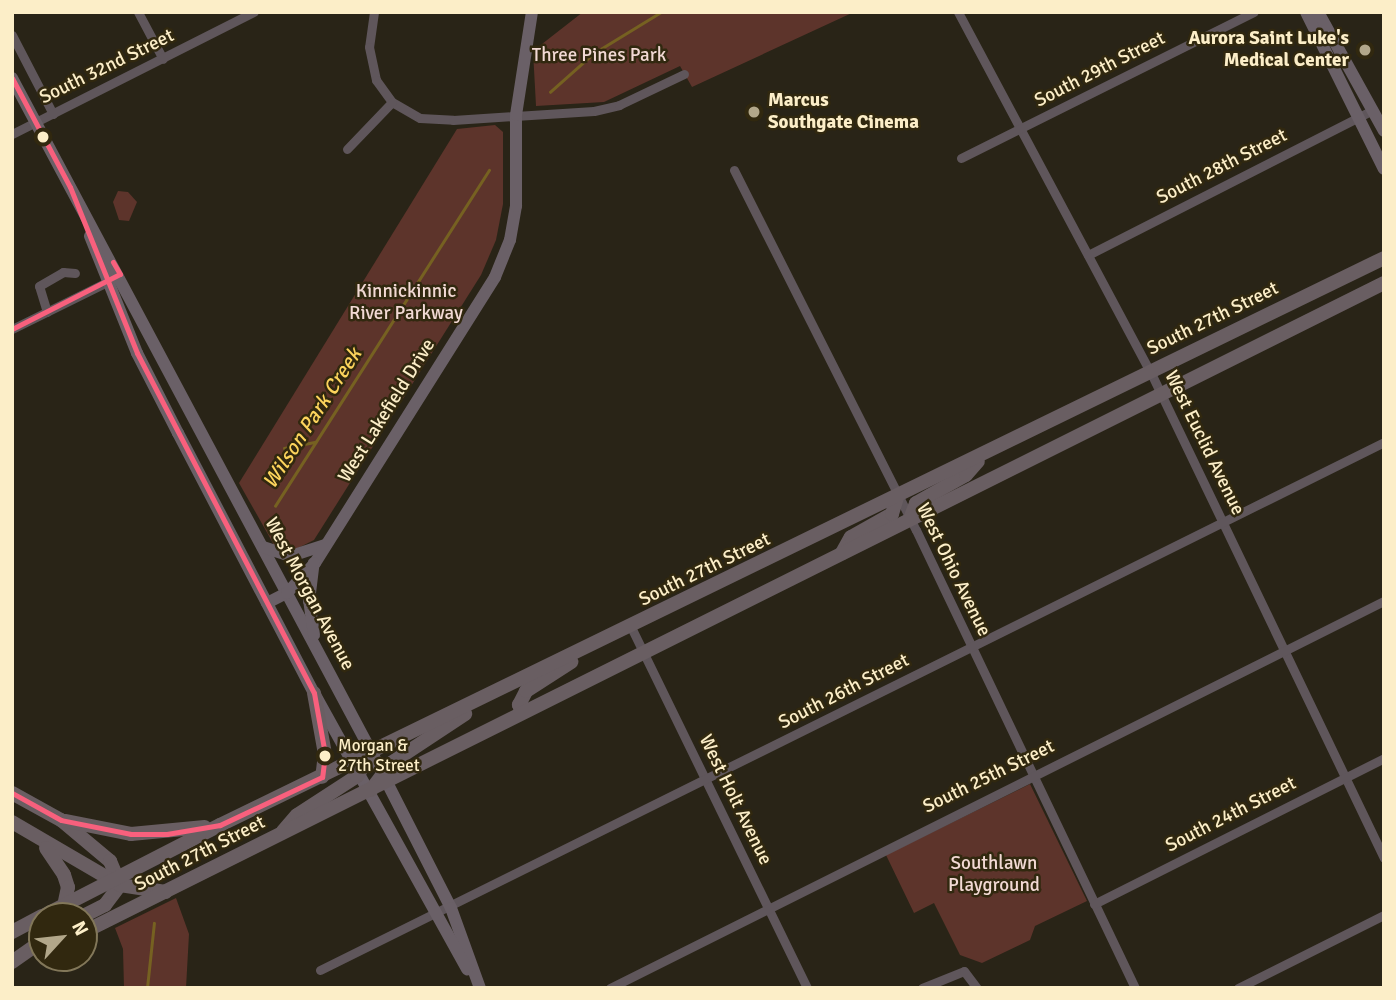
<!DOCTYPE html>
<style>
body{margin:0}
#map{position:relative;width:1396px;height:1000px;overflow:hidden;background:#292417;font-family:Signika,sans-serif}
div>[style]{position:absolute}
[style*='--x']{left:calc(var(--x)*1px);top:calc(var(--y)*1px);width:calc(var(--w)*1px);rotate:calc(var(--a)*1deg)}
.green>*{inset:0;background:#5d342b}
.stream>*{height:2.5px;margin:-1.25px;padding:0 1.25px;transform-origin:1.25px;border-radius:1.25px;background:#766121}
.street>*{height:9px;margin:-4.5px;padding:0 4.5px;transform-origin:4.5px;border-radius:4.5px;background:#5f565b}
.secondary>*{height:12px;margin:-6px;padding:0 6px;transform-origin:6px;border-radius:6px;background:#6a6067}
.primary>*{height:14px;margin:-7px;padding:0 7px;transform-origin:7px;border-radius:7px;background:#695e62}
.bus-1>*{height:5px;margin:-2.5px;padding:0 2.5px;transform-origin:2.5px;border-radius:2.5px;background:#f8607d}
.dots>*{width:19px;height:19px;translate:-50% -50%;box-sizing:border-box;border:4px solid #31280f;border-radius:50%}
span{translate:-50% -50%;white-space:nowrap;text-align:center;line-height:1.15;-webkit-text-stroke:5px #31280f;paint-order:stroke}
.bus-label{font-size:17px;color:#fceec8}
.left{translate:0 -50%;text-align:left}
.poi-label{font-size:19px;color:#fceec8;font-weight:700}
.right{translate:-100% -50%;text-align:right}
.park-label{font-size:19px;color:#f2d9d4}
.street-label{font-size:19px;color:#fceec8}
.water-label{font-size:21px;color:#fcd45c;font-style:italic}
.frame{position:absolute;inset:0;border:14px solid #fceec8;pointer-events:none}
.north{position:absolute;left:28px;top:902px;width:70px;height:70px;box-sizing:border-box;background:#31280f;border:2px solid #827759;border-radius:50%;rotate:63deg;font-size:19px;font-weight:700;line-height:28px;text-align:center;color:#fceec8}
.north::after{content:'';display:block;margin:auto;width:24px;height:32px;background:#b2a78a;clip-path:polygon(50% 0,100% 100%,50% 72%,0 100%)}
</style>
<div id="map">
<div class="green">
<i style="clip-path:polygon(583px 12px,854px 12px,692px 87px,680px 66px,604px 102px,536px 106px,533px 51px)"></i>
<i style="clip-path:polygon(495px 125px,503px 132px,503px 204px,496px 240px,481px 275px,314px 540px,292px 551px,274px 545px,239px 483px,457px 129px)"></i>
<i style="clip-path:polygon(118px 191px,128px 192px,137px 202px,129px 221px,119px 220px,113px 202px)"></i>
<i style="clip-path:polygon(1030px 784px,1087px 901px,1035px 926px,1030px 940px,982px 963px,960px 955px,934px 903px,914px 913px,886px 855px)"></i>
<i style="clip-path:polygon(176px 898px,189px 934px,186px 988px,124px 988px,123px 949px,115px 928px)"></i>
</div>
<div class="stream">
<i style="--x:550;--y:92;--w:59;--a:-41.6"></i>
<i style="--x:594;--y:53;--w:79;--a:-31.5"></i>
<i style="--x:284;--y:448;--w:32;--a:-11"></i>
<i style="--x:275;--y:506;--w:398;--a:-57.5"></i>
<i style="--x:147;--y:988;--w:65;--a:-83.9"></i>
</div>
<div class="street">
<i style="--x:138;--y:12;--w:53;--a:62"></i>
<i style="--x:374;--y:12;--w:35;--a:98"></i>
<i style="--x:369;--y:47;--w:34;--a:78"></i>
<i style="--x:376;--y:80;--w:27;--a:54"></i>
<i style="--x:392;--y:102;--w:32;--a:30"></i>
<i style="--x:420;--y:118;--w:33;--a:3"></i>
<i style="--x:453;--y:120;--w:141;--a:-3.7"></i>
<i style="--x:594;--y:111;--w:26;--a:-13"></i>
<i style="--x:619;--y:105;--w:72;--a:-25.5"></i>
<i style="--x:958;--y:12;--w:407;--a:61.9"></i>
<i style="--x:1150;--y:371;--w:540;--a:64.34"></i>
<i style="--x:12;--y:35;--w:89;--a:62.6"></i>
<i style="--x:12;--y:134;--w:271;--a:-26.8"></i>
<i style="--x:347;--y:149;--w:65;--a:-46.2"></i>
<i style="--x:961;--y:158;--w:327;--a:-26.5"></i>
<i style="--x:734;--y:170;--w:403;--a:63.2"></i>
<i style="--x:916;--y:530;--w:508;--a:64.44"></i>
<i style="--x:1088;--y:255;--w:319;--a:-27"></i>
<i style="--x:47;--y:312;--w:27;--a:-107"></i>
<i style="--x:39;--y:286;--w:28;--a:-30"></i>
<i style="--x:63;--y:272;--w:12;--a:5"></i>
<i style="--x:12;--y:329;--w:110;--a:-26.3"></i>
<i style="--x:631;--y:627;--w:402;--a:64"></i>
<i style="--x:1094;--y:904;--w:325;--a:-26.7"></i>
<i style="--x:320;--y:970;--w:1188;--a:-26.39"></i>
<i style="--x:610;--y:988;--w:865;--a:-26.57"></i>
<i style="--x:922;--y:988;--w:45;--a:-22"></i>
<i style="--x:964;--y:971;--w:21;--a:53"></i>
<i style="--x:1238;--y:988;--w:163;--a:-26.6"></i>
</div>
<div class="secondary">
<i style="--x:1306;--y:12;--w:175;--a:63.6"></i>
<i style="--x:1318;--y:12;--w:136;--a:61"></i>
<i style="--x:12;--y:78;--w:765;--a:61.93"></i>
<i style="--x:372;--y:753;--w:174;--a:63"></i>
<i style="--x:451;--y:908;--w:85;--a:70.1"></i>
<i style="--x:90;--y:236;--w:126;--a:68.1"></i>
<i style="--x:137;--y:353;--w:90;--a:62.9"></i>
<i style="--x:178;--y:433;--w:293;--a:62.4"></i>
<i style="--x:314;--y:693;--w:316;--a:61"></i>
<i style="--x:263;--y:547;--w:29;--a:18"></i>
<i style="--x:291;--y:556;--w:36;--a:-18"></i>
<i style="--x:267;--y:603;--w:22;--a:-27"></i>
<i style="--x:287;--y:593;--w:41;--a:-47"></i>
<i style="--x:315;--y:563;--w:338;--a:-57.8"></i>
<i style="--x:495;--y:277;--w:40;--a:-68"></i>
<i style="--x:510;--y:240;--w:35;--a:-80"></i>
<i style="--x:516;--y:206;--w:91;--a:-90"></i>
<i style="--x:516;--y:115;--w:104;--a:-81.2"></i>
<i style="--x:314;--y:635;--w:34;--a:-98"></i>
<i style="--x:309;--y:601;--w:38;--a:-83"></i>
</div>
<div class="primary">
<i style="--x:910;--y:519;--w:17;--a:-69"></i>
<i style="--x:916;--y:503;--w:57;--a:-29.2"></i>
<i style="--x:966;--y:475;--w:18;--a:-49"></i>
<i style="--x:842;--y:553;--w:18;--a:-61"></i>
<i style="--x:851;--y:537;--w:47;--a:-29.3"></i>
<i style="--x:892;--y:514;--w:17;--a:-73"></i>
<i style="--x:314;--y:693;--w:62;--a:79.8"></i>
<i style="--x:325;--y:754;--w:23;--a:97"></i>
<i style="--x:522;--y:712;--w:8;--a:-113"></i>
<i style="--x:519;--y:705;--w:16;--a:-63"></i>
<i style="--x:526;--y:691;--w:54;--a:-32.8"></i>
<i style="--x:371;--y:790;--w:34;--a:-53"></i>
<i style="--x:391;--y:763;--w:89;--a:-33.5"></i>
<i style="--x:12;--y:793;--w:56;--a:28.9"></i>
<i style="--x:61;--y:820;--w:64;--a:39.9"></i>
<i style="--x:110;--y:861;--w:26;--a:67"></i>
<i style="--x:120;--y:885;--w:25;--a:127"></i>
<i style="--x:105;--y:905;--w:25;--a:153"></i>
<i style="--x:66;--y:821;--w:66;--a:11.3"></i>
<i style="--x:131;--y:834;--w:74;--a:-5.4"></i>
<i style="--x:12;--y:822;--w:125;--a:30.3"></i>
<i style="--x:120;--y:885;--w:46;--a:8.8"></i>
<i style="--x:283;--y:831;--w:21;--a:-49"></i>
<i style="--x:297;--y:815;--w:72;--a:-33"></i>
<i style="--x:357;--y:776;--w:27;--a:-57"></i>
<i style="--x:46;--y:848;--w:32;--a:56"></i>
<i style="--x:64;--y:875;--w:13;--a:72"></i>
<i style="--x:68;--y:887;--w:19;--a:102"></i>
<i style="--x:43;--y:916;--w:199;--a:-27.2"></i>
<i style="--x:220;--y:825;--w:1295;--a:-25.97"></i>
<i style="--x:12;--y:932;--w:34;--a:-28"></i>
<i style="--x:84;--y:932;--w:1453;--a:-26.53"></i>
<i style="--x:12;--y:962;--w:37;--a:-35"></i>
</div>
<div class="bus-1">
<i style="--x:12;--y:78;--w:123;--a:62"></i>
<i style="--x:70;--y:187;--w:179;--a:68"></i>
<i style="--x:137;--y:353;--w:383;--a:62.5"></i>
<i style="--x:314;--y:693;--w:62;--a:79.8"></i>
<i style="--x:325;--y:754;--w:23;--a:97"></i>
<i style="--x:322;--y:777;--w:113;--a:154.8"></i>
<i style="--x:220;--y:825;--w:54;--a:170.4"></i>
<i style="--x:167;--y:834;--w:36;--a:180"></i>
<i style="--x:131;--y:834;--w:71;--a:-168.7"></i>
<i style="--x:61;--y:820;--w:56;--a:-151.1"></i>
<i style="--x:12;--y:329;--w:121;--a:-27"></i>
<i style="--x:120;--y:274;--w:14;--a:-120"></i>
</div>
<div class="dots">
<i style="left:1365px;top:50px;background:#b2a78a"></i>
<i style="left:754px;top:112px;background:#b2a78a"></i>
<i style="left:43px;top:137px;background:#fceec8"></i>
<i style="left:325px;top:756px;background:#fceec8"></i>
</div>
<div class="bus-label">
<span class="left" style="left:338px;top:756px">Morgan &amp;<br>27th Street</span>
</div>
<div class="poi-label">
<span class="right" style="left:1349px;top:50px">Aurora Saint Luke's<br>Medical Center</span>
<span class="left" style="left:768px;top:112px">Marcus<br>Southgate Cinema</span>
</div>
<div class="park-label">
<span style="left:599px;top:56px">Three Pines Park</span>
<span style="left:406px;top:303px">Kinnickinnic<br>River Parkway</span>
<span style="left:994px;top:875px">Southlawn<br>Playground</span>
</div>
<div class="street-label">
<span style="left:107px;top:67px;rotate:-26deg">South 32nd Street</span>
<span style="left:1100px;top:70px;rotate:-27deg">South 29th Street</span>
<span style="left:1222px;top:167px;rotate:-27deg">South 28th Street</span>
<span style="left:1213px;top:319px;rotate:-26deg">South 27th Street</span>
<span style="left:387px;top:411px;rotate:-58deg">West Lakefield Drive</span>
<span style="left:1204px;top:443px;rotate:64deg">West Euclid Avenue</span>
<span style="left:705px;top:570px;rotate:-26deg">South 27th Street</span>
<span style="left:953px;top:570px;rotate:64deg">West Ohio Avenue</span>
<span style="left:309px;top:594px;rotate:62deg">West Morgan Avenue</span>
<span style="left:844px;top:692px;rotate:-27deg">South 26th Street</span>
<span style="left:989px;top:777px;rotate:-26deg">South 25th Street</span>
<span style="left:735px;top:800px;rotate:64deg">West Holt Avenue</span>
<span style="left:1231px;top:815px;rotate:-27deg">South 24th Street</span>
<span style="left:200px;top:854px;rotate:-27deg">South 27th Street</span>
</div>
<div class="water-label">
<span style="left:312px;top:418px;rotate:-57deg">Wilson Park Creek</span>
</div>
<div class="frame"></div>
<div class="north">N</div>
</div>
